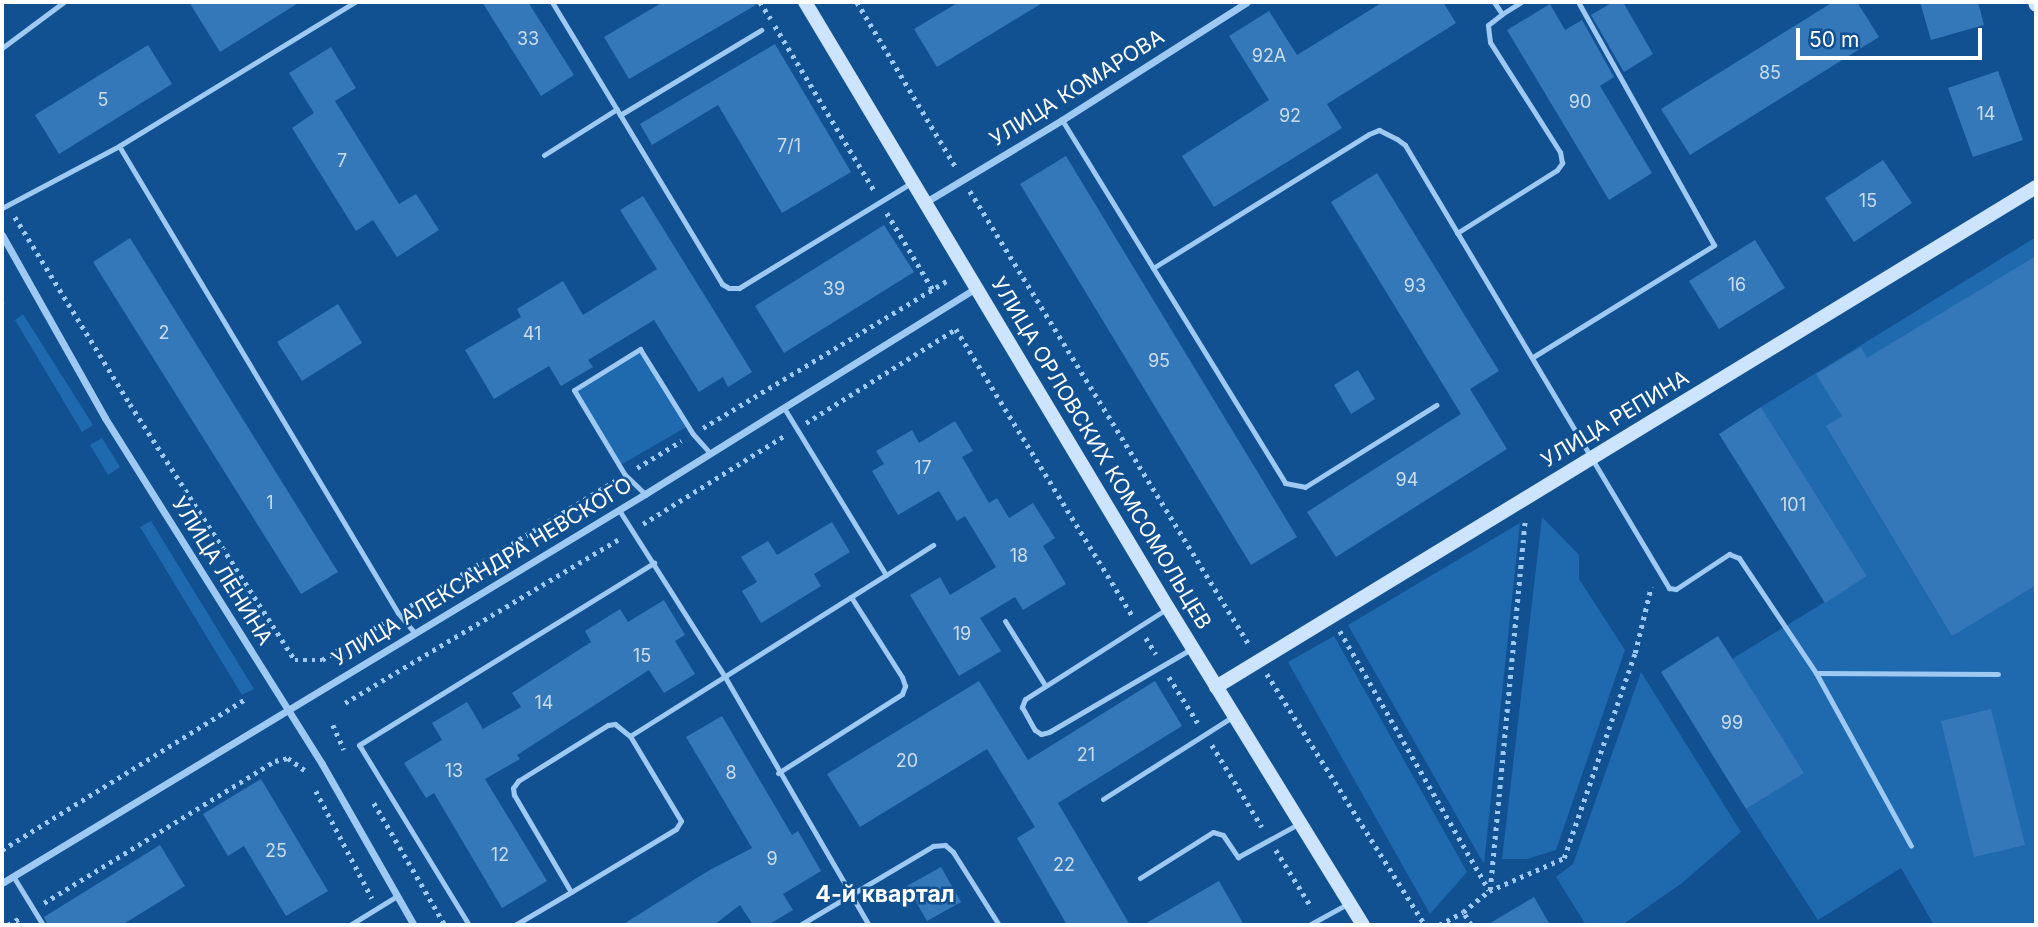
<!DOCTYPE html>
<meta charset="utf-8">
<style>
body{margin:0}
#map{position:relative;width:2038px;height:927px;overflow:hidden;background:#115192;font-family:Inter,sans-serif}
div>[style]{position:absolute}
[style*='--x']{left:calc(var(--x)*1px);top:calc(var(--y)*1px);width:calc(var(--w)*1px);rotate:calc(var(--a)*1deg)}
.green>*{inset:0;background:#1f69af}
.building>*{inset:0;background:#3478b9}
.path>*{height:4.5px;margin-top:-2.25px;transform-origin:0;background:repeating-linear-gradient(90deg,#9dc9f3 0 3.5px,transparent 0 8.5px)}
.lane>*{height:5px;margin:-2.5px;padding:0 2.5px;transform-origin:2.5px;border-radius:2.5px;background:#9dc9f3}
.street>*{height:7px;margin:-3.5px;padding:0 3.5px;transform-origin:3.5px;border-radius:3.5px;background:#9dc9f3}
.secondary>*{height:14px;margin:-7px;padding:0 7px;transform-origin:7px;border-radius:7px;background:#cce4fd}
span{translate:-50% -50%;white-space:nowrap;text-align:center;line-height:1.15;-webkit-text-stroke:5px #115192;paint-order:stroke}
.number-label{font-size:18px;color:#cde}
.number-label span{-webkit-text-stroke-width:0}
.street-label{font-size:21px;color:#fff}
.neighbourhood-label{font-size:23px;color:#fff;font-weight:700}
.frame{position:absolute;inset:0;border:4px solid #fff;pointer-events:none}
.scale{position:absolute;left:1796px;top:28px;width:186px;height:32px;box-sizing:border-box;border:4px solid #fff;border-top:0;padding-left:9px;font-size:21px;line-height:24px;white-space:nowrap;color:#fff;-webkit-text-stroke:5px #115192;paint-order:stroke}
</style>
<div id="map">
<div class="green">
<i style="clip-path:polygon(2036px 237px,2036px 925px,1934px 925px,1901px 868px,1818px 920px,1746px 809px,1803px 773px,1732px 659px,1867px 576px,1761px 407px)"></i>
<i style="clip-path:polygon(23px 314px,93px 425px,82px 432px,15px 320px)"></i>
<i style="clip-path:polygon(640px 349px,688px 426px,619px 466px,574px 390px)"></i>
<i style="clip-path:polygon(102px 438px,120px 467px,108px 475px,90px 445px)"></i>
<i style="clip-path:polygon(1542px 517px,1579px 555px,1579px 579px,1625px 650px,1556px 850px,1527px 859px,1502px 859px)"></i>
<i style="clip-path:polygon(151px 521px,254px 689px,242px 695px,140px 527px)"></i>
<i style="clip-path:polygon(1520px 523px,1484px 864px,1348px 625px)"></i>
<i style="clip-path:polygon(1334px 636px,1467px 872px,1430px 914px,1288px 662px)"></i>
<i style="clip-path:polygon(1641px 672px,1741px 832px,1682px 883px,1622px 925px,1586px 925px,1556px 877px,1573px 864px)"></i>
</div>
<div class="building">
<i style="clip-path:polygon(189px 2px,300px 2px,220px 52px)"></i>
<i style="clip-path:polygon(482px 2px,528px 2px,574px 75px,541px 96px)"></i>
<i style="clip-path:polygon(663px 2px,761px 2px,629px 79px,604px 37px)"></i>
<i style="clip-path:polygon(959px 2px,1044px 2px,937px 67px,914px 29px)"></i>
<i style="clip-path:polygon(1383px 2px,1443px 2px,1456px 23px,1327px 104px,1342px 128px,1214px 207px,1182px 156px,1269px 100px,1229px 36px,1269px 11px,1297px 55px)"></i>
<i style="clip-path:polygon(1613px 2px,1623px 2px,1653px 54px,1624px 72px,1591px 15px)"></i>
<i style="clip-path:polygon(1833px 2px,1857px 2px,1879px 37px,1690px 155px,1661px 109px)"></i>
<i style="clip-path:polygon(1920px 2px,1978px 2px,1984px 25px,1931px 40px)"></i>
<i style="clip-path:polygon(1550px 4px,1565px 30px,1582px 20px,1614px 77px,1600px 86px,1652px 173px,1609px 200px,1507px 30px)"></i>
<i style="clip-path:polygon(775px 44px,851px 172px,782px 213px,718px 105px,652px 145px,640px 124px)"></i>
<i style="clip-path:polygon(148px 45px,172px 84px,59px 154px,35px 115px)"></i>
<i style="clip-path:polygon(331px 47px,356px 88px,335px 101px,399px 204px,416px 194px,439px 230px,397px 257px,373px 220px,356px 231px,292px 128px,314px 113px,289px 73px)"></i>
<i style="clip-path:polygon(1998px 71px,2023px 140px,1973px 157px,1948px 88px)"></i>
<i style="clip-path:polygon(1066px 156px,1297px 537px,1251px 565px,1020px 184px)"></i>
<i style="clip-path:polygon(1883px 160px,1912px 203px,1854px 242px,1825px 198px)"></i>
<i style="clip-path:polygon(1377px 173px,1499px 371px,1470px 389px,1507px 449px,1336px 557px,1307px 512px,1461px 414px,1331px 202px)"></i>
<i style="clip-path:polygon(643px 196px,752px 372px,728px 387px,723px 377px,699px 392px,654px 320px,588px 360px,593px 367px,561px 386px,549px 366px,494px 399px,465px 350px,521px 317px,517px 309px,563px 281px,583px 315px,657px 269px,620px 210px)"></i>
<i style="clip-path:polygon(884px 225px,914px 272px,784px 353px,755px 306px)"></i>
<i style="clip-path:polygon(130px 238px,338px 572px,301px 594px,93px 262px)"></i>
<i style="clip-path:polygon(1755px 240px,1785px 288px,1719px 329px,1689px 281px)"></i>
<i style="clip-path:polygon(2036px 256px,2036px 585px,1952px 636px,1826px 426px,1842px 416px,1816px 374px,1861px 347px,1867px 358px)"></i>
<i style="clip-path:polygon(338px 304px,362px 343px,302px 381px,277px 342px)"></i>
<i style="clip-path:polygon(1358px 370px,1375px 399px,1351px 414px,1334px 385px)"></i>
<i style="clip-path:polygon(1761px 407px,1867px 576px,1825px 603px,1719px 434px)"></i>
<i style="clip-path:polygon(955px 421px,973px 451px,962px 457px,989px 503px,997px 498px,1009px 518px,1033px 503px,1055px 538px,1043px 546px,1066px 584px,1023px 610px,1015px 597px,980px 618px,1001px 651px,959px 676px,910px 595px,940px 577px,950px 595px,996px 567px,965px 516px,957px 521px,939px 491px,898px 515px,872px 471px,884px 464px,876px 451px,912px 430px,919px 443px)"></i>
<i style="clip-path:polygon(832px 522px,850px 552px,814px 574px,821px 586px,761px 623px,742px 591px,757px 582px,741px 557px,768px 541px,777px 555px)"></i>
<i style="clip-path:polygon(664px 600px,685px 635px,675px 641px,695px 674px,664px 693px,649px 670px,517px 755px,520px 759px,485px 779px,547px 881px,502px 908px,434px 793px,426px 798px,404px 763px,442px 740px,432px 723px,467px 702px,483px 729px,521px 707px,512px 693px,591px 642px,585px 631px,620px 609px,628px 622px)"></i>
<i style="clip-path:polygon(1718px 636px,1804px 773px,1746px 809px,1661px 672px)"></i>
<i style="clip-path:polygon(979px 681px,1028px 760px,1155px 681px,1182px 726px,1058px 803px,1130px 925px,1067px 925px,1017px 838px,1035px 827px,987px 749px,860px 827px,827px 774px)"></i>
<i style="clip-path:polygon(1991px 709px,2025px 845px,1974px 857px,1941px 721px)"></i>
<i style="clip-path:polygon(722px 716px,792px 835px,798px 831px,821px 871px,783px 894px,793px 910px,768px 925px,753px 925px,740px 905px,714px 925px,622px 925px,708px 871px,752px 848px,686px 737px)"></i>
<i style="clip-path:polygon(261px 779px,328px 891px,286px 916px,244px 846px,228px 856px,203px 814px)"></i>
<i style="clip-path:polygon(160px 845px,185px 886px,122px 925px,48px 925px,44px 917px)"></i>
<i style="clip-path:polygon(941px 867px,961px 902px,927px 921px,907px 886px)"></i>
<i style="clip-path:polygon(1219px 881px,1244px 925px,1143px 925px)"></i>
<i style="clip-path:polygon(1534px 897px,1550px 925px,1487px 925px)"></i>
</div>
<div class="path">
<i style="--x:760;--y:2;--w:20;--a:57"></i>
<i style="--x:857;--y:2;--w:195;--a:59.1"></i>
<i style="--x:775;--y:26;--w:192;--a:58.9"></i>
<i style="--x:970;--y:191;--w:534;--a:58.39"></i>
<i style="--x:887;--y:213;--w:90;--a:59.1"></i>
<i style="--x:15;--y:217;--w:220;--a:58.4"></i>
<i style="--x:130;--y:404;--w:305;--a:57.2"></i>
<i style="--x:295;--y:660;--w:27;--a:0"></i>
<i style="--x:322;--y:660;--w:77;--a:-31.2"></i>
<i style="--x:2;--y:302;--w:1;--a:90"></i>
<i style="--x:806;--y:423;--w:177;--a:-32.1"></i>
<i style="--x:956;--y:329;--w:336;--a:58.4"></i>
<i style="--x:703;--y:428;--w:288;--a:-31.1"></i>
<i style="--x:637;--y:468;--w:52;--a:-31.5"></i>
<i style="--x:643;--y:524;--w:166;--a:-32"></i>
<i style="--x:410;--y:606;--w:240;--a:-31.4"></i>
<i style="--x:1340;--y:631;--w:299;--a:60.1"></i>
<i style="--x:1146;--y:638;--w:19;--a:58"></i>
<i style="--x:1267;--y:674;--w:297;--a:57.8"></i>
<i style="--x:1169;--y:677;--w:54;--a:57.8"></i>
<i style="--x:345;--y:703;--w:322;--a:-30.9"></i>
<i style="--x:333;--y:725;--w:27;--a:66"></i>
<i style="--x:1212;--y:745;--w:96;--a:58.6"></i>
<i style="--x:316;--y:791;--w:121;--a:62.4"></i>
<i style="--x:374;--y:803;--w:141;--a:59.8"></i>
<i style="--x:2;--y:850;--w:287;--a:-31.8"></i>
<i style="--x:1276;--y:850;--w:68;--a:58.2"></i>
<i style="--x:1490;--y:890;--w:373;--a:-84.6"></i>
<i style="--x:44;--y:903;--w:271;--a:-31.6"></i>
<i style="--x:275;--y:761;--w:13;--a:-13"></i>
<i style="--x:288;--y:758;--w:22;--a:36"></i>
<i style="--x:8;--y:925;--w:16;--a:-30"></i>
<i style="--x:1439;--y:925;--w:27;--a:-28"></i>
<i style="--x:1471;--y:925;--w:15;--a:-122"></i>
<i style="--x:1463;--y:912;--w:33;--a:-39"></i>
<i style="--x:1489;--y:891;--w:82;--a:-23.7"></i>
<i style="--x:1564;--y:858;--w:217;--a:-70.9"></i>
<i style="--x:1635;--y:653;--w:68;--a:-76.4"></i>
</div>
<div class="lane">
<i style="--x:552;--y:2;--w:329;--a:58.9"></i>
<i style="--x:722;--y:284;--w:8;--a:30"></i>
<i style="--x:729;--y:288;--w:10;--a:0"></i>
<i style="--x:739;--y:288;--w:202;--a:-31.4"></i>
<i style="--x:1494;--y:2;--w:14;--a:56"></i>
<i style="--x:1502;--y:14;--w:22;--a:-32"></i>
<i style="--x:2;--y:48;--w:77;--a:-36.6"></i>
<i style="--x:620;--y:115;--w:165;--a:-31.1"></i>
<i style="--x:1062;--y:120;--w:426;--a:58.4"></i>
<i style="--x:1285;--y:483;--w:20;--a:11"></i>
<i style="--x:1305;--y:487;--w:155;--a:-32"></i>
<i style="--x:119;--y:146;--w:544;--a:59.14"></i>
<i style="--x:398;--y:613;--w:26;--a:50"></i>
<i style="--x:544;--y:155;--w:86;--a:-32.2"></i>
<i style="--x:2;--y:208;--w:132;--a:-27.9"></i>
<i style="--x:119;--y:146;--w:276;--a:-31.4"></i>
<i style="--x:1457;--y:233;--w:118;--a:-32.2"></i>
<i style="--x:1557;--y:170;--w:9;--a:-54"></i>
<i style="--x:1562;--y:163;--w:11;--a:-100"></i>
<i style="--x:1560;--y:152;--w:130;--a:-122.5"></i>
<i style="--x:1490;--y:42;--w:17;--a:-97"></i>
<i style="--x:1488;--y:25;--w:18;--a:-38"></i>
<i style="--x:1153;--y:268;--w:254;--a:-31.8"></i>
<i style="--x:1369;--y:134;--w:11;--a:-22"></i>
<i style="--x:1379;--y:130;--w:20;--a:27"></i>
<i style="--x:1397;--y:139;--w:10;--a:37"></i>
<i style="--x:1405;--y:145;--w:516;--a:59.21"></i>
<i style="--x:1669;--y:588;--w:7;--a:8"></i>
<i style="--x:1676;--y:589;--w:64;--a:-33.4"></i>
<i style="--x:1729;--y:554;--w:11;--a:22"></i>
<i style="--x:1739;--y:558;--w:138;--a:56.2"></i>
<i style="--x:1816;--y:673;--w:197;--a:61.2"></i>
<i style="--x:1533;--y:357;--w:213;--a:-31.7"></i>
<i style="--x:1714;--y:245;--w:277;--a:-119.2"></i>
<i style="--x:645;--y:494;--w:28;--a:-136"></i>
<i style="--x:625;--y:475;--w:99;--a:-121"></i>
<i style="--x:574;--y:390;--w:78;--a:-31.8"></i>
<i style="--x:640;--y:349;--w:100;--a:58.1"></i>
<i style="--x:693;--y:434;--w:25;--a:48"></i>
<i style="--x:619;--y:510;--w:198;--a:57.6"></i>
<i style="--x:725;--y:677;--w:287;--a:59.9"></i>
<i style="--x:886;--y:575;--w:56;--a:-32.6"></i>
<i style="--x:1168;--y:608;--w:169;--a:147.5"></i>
<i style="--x:1025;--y:699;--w:9;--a:111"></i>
<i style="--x:1022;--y:707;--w:26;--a:61"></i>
<i style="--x:1035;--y:730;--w:7;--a:34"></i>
<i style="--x:1041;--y:734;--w:8;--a:-14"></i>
<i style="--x:1049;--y:732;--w:164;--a:-30.3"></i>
<i style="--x:1005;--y:621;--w:75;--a:58"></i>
<i style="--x:1816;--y:673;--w:182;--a:0.3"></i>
<i style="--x:630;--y:736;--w:99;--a:59"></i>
<i style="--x:681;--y:821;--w:9;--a:122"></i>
<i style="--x:676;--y:829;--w:122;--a:149"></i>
<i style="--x:571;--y:892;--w:113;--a:-120.4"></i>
<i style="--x:514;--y:795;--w:7;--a:-98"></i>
<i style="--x:513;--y:788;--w:9;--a:-54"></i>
<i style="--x:518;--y:781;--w:106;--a:-31.9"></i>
<i style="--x:608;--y:725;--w:7;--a:-8"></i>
<i style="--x:615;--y:724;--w:19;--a:39"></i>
<i style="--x:630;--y:736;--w:302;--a:-32.2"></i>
<i style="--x:886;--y:575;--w:196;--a:-121.4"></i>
<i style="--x:778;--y:773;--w:147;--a:-32.5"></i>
<i style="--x:902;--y:694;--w:9;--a:-69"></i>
<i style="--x:905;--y:686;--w:9;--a:-108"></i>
<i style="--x:902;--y:677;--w:95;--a:-122.5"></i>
<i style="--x:1103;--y:799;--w:155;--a:-32.4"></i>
<i style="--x:13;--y:876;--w:57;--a:58.5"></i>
<i style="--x:1140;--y:878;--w:86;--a:-32.2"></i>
<i style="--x:1213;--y:832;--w:10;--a:17"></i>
<i style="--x:1223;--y:835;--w:27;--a:56"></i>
<i style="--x:1238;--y:857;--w:71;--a:-28.7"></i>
<i style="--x:350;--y:925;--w:55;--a:-31.7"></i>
<i style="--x:469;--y:925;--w:211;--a:-121.4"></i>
<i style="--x:359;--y:745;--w:347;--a:-31.7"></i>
<i style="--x:515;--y:925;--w:65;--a:-30.5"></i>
<i style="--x:800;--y:925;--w:155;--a:-30.7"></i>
<i style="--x:933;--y:846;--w:12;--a:-5"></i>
<i style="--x:945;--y:845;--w:11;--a:41"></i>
<i style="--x:953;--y:852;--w:86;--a:57.8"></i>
<i style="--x:1309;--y:925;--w:46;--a:-28.8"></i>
</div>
<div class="street">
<i style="--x:924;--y:203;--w:161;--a:-31"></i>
<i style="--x:1062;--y:120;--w:219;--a:-32.5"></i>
<i style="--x:2;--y:235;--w:210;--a:60.6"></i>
<i style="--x:105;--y:418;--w:408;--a:57.9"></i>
<i style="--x:322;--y:764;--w:185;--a:60.3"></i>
<i style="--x:2;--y:883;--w:752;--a:-31.17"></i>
<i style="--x:645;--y:494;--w:391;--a:-31.9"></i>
</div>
<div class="secondary">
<i style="--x:805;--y:2;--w:706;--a:59.08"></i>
<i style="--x:1168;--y:608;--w:372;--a:58.4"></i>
<i style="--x:2035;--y:2;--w:3;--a:72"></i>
<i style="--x:1216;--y:687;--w:960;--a:-31.37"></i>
</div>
<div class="number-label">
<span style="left:528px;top:39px">33</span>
<span style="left:1269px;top:56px">92А</span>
<span style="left:1770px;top:73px">85</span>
<span style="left:103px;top:100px">5</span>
<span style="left:1580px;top:102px">90</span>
<span style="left:1986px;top:114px">14</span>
<span style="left:1290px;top:116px">92</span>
<span style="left:789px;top:146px">7/1</span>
<span style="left:342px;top:161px">7</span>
<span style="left:1868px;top:201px">15</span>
<span style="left:1737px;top:285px">16</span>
<span style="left:1415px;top:286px">93</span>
<span style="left:834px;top:289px">39</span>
<span style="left:164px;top:333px">2</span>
<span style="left:532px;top:334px">41</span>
<span style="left:1159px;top:361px">95</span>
<span style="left:923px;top:468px">17</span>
<span style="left:1407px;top:480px">94</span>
<span style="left:270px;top:503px">1</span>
<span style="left:1793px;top:505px">101</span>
<span style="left:1019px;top:556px">18</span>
<span style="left:962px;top:634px">19</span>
<span style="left:642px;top:656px">15</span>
<span style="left:544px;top:703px">14</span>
<span style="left:1732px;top:723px">99</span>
<span style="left:1086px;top:755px">21</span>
<span style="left:907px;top:761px">20</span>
<span style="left:454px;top:771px">13</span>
<span style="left:731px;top:773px">8</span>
<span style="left:276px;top:851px">25</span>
<span style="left:500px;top:855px">12</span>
<span style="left:772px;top:859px">9</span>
<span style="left:1064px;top:865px">22</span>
</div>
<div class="street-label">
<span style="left:1077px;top:88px;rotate:-32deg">УЛИЦА КОМАРОВА</span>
<span style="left:1615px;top:419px;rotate:-31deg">УЛИЦА РЕПИНА</span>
<span style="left:1101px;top:453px;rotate:59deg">УЛИЦА ОРЛОВСКИХ КОМСОМОЛЬЦЕВ</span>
<span style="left:222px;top:571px;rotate:58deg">УЛИЦА ЛЕНИНА</span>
<span style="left:482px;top:572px;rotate:-31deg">УЛИЦА АЛЕКСАНДРА НЕВСКОГО</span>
</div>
<div class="neighbourhood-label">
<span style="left:885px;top:894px">4-й квартал</span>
</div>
<div class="frame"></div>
<div class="scale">50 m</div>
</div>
